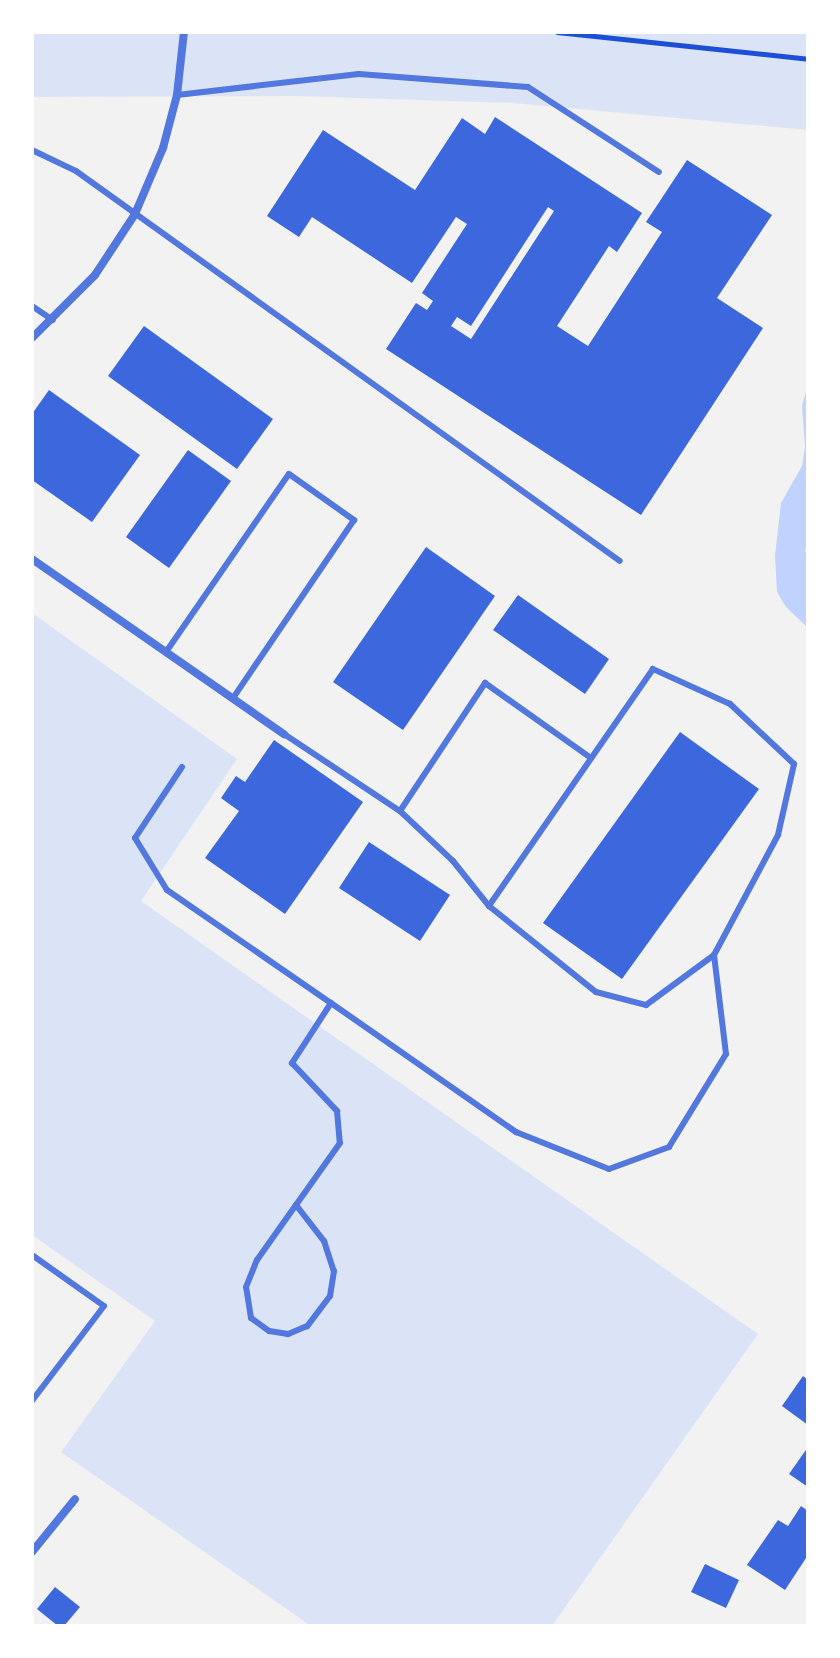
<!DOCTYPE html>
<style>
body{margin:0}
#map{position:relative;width:840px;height:1658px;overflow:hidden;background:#f2f2f2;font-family:Raleway,sans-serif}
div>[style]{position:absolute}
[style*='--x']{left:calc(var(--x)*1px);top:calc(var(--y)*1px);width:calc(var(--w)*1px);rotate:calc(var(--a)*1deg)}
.green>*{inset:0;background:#dbe4f7}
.water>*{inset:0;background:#bfd3fe}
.building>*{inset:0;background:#3d67dc}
.path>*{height:5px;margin:-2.5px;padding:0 2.5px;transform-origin:2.5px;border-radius:2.5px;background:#1d4ed8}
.service>*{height:6px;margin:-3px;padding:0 3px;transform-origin:3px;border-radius:3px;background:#5277de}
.minor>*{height:8px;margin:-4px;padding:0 4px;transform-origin:4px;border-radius:4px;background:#5277de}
span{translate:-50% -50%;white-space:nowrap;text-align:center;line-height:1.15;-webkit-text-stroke:6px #fff;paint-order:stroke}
.frame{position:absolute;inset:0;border:34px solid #fff;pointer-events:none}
</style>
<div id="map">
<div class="green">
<i style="clip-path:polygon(32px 32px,808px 32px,808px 130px,513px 103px,297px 96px,32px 97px)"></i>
<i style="clip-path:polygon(32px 613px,237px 759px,141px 901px,758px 1334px,552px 1626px,311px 1626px,61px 1452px,155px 1321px,32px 1235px)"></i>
</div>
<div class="water">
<i style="clip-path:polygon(808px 385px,808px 537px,805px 551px,808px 557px,808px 628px,786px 607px,777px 592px,775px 555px,781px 503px,802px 466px,805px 447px,802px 406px)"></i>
</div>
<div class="building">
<i style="clip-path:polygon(evenodd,495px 117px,642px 213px,617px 252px,609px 246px,557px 326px,588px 346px,662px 232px,646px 222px,687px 160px,772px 215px,717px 298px,763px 328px,641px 515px,386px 349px,416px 303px,427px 310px,433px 301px,422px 293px,467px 224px,456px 217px,412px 283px,312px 217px,299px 237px,267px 216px,323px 130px,415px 190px,462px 118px,485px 134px,495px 117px,548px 207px,554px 211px,471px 339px,451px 326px,457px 317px,471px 326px,548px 207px)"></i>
<i style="clip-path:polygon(144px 326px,273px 419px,237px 469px,108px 376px)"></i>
<i style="clip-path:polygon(49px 390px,140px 455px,92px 522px,32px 480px,32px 414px)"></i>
<i style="clip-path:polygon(188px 450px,231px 481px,169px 568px,126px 537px)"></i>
<i style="clip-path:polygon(426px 547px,495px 596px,403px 730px,333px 682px)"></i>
<i style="clip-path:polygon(518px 595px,609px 659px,585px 694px,493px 630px)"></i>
<i style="clip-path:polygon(680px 732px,759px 789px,622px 979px,543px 923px)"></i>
<i style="clip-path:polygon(274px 740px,363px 802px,285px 914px,205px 858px,239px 811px,221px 798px,236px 776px,245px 782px)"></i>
<i style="clip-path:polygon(369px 842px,450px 895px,420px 941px,339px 888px)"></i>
<i style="clip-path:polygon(803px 1376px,808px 1380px,808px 1425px,782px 1406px)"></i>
<i style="clip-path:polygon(808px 1447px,808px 1487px,789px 1474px)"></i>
<i style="clip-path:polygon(801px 1506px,808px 1511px,808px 1555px,785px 1590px,747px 1565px,778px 1520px,788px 1526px)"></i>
<i style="clip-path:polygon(705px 1564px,739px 1580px,726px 1608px,691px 1592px)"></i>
<i style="clip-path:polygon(55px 1587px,80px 1607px,64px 1626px,58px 1626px,37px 1609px)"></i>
</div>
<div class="path">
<i style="--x:557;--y:32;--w:252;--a:6.1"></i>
</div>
<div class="service">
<i style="--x:177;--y:95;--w:183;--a:-6.6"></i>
<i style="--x:359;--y:74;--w:169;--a:4.4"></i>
<i style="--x:528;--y:87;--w:156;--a:33"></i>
<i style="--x:32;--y:150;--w:49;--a:25.5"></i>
<i style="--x:76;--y:171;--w:669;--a:35.64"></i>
<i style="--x:32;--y:306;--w:25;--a:34"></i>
<i style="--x:166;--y:652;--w:216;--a:-55.4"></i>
<i style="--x:289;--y:474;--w:80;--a:35.3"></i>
<i style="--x:354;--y:520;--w:215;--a:124.2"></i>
<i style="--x:284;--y:734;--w:139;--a:33.6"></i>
<i style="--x:400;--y:811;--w:73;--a:43.3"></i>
<i style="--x:453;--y:861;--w:58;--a:51.3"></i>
<i style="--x:489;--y:906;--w:137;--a:38.8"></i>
<i style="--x:596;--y:992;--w:52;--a:14.6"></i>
<i style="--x:646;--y:1005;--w:84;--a:-36.3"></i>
<i style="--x:714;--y:955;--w:136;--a:-61.9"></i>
<i style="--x:778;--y:835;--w:73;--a:-77.3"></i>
<i style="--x:794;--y:764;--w:88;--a:-136.8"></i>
<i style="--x:730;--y:704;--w:85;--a:-155.6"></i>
<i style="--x:653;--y:669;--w:288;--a:124.7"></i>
<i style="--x:182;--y:767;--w:85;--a:123.5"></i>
<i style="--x:135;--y:838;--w:61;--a:58.4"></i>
<i style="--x:167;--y:890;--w:199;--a:34.6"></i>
<i style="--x:331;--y:1003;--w:72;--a:123"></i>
<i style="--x:292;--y:1063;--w:66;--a:46.8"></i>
<i style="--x:337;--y:1111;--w:32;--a:85"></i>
<i style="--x:340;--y:1143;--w:76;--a:125.4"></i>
<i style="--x:296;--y:1205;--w:46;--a:52.1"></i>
<i style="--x:324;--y:1241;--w:32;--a:72"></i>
<i style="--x:334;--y:1271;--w:25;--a:99"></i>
<i style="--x:330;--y:1296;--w:38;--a:127"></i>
<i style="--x:307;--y:1326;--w:21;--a:157"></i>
<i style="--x:288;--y:1334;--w:19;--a:-171"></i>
<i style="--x:269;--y:1331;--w:22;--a:-144"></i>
<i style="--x:251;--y:1318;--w:31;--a:-99"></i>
<i style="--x:246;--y:1287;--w:29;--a:-68"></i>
<i style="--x:257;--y:1260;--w:67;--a:-54.7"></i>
<i style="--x:400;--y:811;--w:154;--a:-56.4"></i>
<i style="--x:485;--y:683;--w:130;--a:35.3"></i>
<i style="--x:331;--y:1003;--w:226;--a:34.9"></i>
<i style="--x:516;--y:1132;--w:100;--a:21.7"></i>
<i style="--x:609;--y:1169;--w:64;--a:-20.1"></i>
<i style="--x:669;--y:1147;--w:109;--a:-58.5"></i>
<i style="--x:726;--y:1054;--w:100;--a:-96.9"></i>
<i style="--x:32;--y:1255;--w:88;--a:35.3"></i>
<i style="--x:104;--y:1306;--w:119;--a:127.2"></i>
</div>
<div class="minor">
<i style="--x:32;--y:338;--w:89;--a:-45"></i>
<i style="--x:95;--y:275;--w:73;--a:-56.7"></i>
<i style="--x:135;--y:214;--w:72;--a:-67"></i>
<i style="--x:163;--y:148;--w:55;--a:-75.2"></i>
<i style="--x:177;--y:95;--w:63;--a:-83.7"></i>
<i style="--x:32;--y:559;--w:307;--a:34.8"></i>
<i style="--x:32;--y:1552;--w:68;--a:-50.9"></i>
</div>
<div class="frame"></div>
</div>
